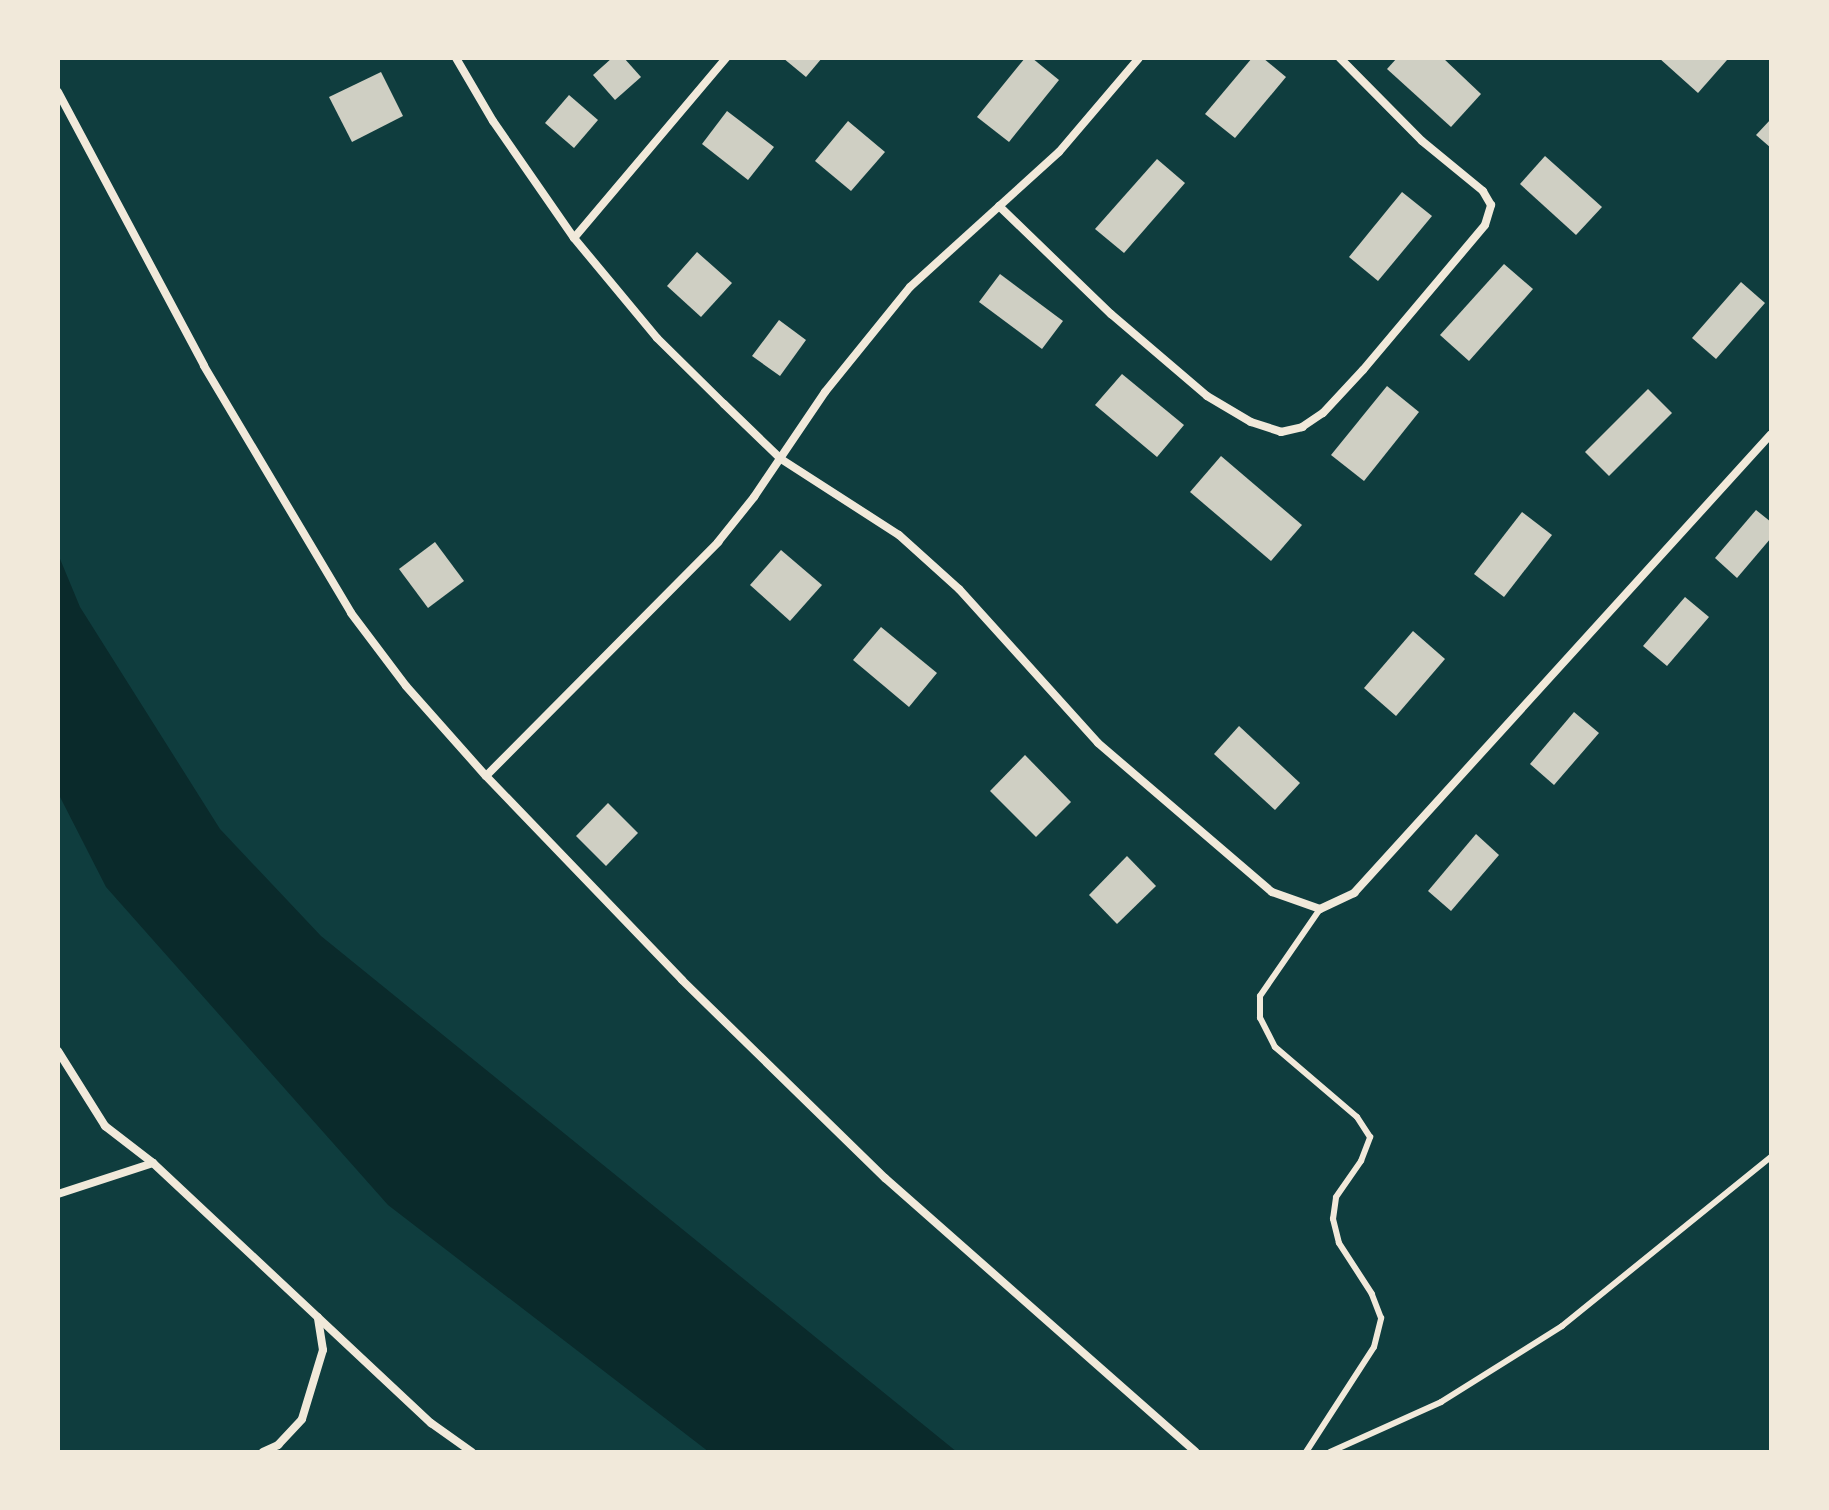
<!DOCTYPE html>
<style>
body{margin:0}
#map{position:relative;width:1829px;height:1510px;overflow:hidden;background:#0f3d3e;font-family:Mulish,sans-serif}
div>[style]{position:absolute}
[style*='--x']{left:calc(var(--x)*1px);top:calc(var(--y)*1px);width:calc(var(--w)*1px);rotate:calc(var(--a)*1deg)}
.water>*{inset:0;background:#0a2a2b}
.building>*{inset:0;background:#cfcfc3}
.service>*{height:6px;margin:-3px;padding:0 3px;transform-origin:3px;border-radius:3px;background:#f1e9da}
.minor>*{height:8px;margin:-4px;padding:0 4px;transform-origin:4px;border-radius:4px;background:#f1e9da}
span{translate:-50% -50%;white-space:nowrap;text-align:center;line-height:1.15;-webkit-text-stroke:6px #f1e9da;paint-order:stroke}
.frame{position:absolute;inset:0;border:60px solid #f1e9da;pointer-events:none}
</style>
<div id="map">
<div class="water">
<i style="clip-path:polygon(58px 554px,80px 607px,220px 829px,321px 936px,957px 1452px,709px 1452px,388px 1205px,106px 887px,58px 793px)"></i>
</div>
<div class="building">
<i style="clip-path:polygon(612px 58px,624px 58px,641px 77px,615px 100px,593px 75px)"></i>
<i style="clip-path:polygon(783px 58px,822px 58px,806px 77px)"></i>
<i style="clip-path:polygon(1025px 58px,1032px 58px,1059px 80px,1009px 142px,977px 117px)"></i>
<i style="clip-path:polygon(1252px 58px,1263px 58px,1286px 77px,1235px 138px,1205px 114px)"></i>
<i style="clip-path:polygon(1397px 58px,1443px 58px,1481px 94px,1451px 127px,1387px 69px)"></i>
<i style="clip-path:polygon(1659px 58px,1725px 58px,1727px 60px,1698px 93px)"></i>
<i style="clip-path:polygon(381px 72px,403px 116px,352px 142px,329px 97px)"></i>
<i style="clip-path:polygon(569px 95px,598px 120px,574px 148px,545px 123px)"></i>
<i style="clip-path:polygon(727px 111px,774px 147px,748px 180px,702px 144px)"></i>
<i style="clip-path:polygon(1771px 119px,1771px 148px,1756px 135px)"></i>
<i style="clip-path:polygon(848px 121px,885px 152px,851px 191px,815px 161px)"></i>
<i style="clip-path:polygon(1545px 156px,1602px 207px,1576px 235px,1520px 184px)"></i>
<i style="clip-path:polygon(1157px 159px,1185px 183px,1124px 253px,1095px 229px)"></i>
<i style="clip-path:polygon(1402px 192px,1432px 216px,1378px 281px,1349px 257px)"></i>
<i style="clip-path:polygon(697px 252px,732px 283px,701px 317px,667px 286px)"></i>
<i style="clip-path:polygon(1504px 264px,1533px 289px,1469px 361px,1440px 335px)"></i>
<i style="clip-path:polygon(1000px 274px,1063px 321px,1042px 349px,979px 302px)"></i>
<i style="clip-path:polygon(1741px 282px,1765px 303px,1716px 359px,1692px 338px)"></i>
<i style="clip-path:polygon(779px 320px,806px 340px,780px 376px,752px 356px)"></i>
<i style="clip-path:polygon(1122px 374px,1184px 425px,1157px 457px,1095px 405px)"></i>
<i style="clip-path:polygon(1387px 386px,1419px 412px,1364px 481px,1331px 455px)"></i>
<i style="clip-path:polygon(1648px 389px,1672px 413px,1609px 476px,1585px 452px)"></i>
<i style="clip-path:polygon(1221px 456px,1302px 525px,1271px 561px,1190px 492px)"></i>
<i style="clip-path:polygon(1756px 510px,1771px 522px,1771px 538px,1737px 578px,1715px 558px)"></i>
<i style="clip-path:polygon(1522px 512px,1552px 535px,1504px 597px,1474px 574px)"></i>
<i style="clip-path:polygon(435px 542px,464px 581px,428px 608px,399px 569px)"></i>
<i style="clip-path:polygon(781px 550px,822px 585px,790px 621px,750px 585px)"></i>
<i style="clip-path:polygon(1685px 597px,1709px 617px,1667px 666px,1643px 646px)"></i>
<i style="clip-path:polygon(881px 627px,937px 673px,909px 707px,853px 660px)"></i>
<i style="clip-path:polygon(1413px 631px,1445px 659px,1396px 716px,1364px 688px)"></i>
<i style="clip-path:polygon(1574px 712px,1599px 733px,1554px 785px,1530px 764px)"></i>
<i style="clip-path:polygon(1239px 726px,1300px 783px,1275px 810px,1214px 754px)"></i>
<i style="clip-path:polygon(1025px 755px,1071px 802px,1036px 837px,990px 791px)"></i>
<i style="clip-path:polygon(608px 803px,638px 833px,606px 866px,576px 836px)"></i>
<i style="clip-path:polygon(1476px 834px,1499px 855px,1451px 911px,1428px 891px)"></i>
<i style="clip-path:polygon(1127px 856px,1156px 886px,1117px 924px,1089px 895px)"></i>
</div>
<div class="service">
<i style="--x:1306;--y:1452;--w:125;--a:-57.1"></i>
<i style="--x:1374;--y:1347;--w:30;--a:-76"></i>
<i style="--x:1381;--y:1318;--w:26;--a:-111"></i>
<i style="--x:1372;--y:1294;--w:61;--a:-122.9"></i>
<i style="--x:1339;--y:1243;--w:25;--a:-104"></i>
<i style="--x:1333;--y:1219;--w:22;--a:-82"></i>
<i style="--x:1336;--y:1197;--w:44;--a:-55.2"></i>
<i style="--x:1361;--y:1161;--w:26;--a:-69"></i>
<i style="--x:1370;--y:1137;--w:24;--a:-123"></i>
<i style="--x:1357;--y:1117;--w:108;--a:-139.5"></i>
<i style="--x:1275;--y:1047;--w:33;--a:-117"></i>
<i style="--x:1260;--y:1018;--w:22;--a:-90"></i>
<i style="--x:1260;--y:996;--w:106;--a:-55.4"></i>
<i style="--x:1330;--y:1452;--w:122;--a:-24.2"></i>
<i style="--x:1441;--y:1402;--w:143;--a:-32.1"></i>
<i style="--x:1562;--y:1326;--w:269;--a:-39"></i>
</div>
<div class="minor">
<i style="--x:456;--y:58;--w:73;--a:59.6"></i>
<i style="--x:493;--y:121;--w:142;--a:55.3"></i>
<i style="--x:574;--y:238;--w:130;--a:50.3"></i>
<i style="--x:657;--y:338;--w:94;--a:44.6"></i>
<i style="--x:724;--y:404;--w:79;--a:44"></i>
<i style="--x:781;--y:459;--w:140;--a:32.8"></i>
<i style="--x:899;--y:535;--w:81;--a:42"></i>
<i style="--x:959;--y:589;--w:207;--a:47.9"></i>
<i style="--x:1098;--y:743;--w:229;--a:40.6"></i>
<i style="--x:1272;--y:892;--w:51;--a:19.5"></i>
<i style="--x:1320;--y:909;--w:38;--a:-25"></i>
<i style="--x:1354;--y:893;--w:620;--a:-47.74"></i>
<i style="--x:58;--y:92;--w:310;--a:61.9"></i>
<i style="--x:204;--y:366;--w:287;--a:59.2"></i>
<i style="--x:351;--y:613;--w:91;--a:53"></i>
<i style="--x:406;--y:686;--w:120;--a:48.4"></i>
<i style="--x:486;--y:776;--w:283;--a:46.1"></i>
<i style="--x:682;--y:980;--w:284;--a:44.3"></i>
<i style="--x:885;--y:1178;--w:414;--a:41.4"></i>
<i style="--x:999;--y:206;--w:156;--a:44"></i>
<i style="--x:1111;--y:314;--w:126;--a:40.5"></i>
<i style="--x:1207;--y:396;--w:51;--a:30.6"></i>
<i style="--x:1251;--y:422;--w:32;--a:18"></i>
<i style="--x:1281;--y:432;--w:22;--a:-13"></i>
<i style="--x:1302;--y:427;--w:25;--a:-34"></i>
<i style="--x:1323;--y:413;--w:59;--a:-47.1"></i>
<i style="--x:1363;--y:370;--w:189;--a:-49.9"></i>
<i style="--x:1485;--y:225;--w:21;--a:-73"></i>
<i style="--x:1491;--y:205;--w:16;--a:-120"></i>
<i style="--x:1483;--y:191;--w:79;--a:-140.7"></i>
<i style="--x:1422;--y:141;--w:117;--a:-134.7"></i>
<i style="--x:574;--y:238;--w:236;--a:-49.8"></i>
<i style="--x:486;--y:776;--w:330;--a:-45.2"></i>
<i style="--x:718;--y:542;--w:58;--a:-51.3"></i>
<i style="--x:754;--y:497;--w:127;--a:-55.9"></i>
<i style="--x:825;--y:392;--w:135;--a:-51"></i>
<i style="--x:910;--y:287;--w:201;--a:-42.2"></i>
<i style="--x:1059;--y:152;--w:123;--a:-49.6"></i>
<i style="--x:58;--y:1051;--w:89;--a:57.9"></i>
<i style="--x:105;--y:1126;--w:61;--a:37.6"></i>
<i style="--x:153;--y:1163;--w:381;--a:43.1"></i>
<i style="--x:431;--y:1423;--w:50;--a:35.3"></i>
<i style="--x:58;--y:1194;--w:100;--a:-18.1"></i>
<i style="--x:263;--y:1452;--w:17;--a:-25"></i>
<i style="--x:278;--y:1445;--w:35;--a:-47"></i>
<i style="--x:302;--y:1419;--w:72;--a:-73.1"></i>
<i style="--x:323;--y:1350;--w:33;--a:-99"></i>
</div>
<div class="frame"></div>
</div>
